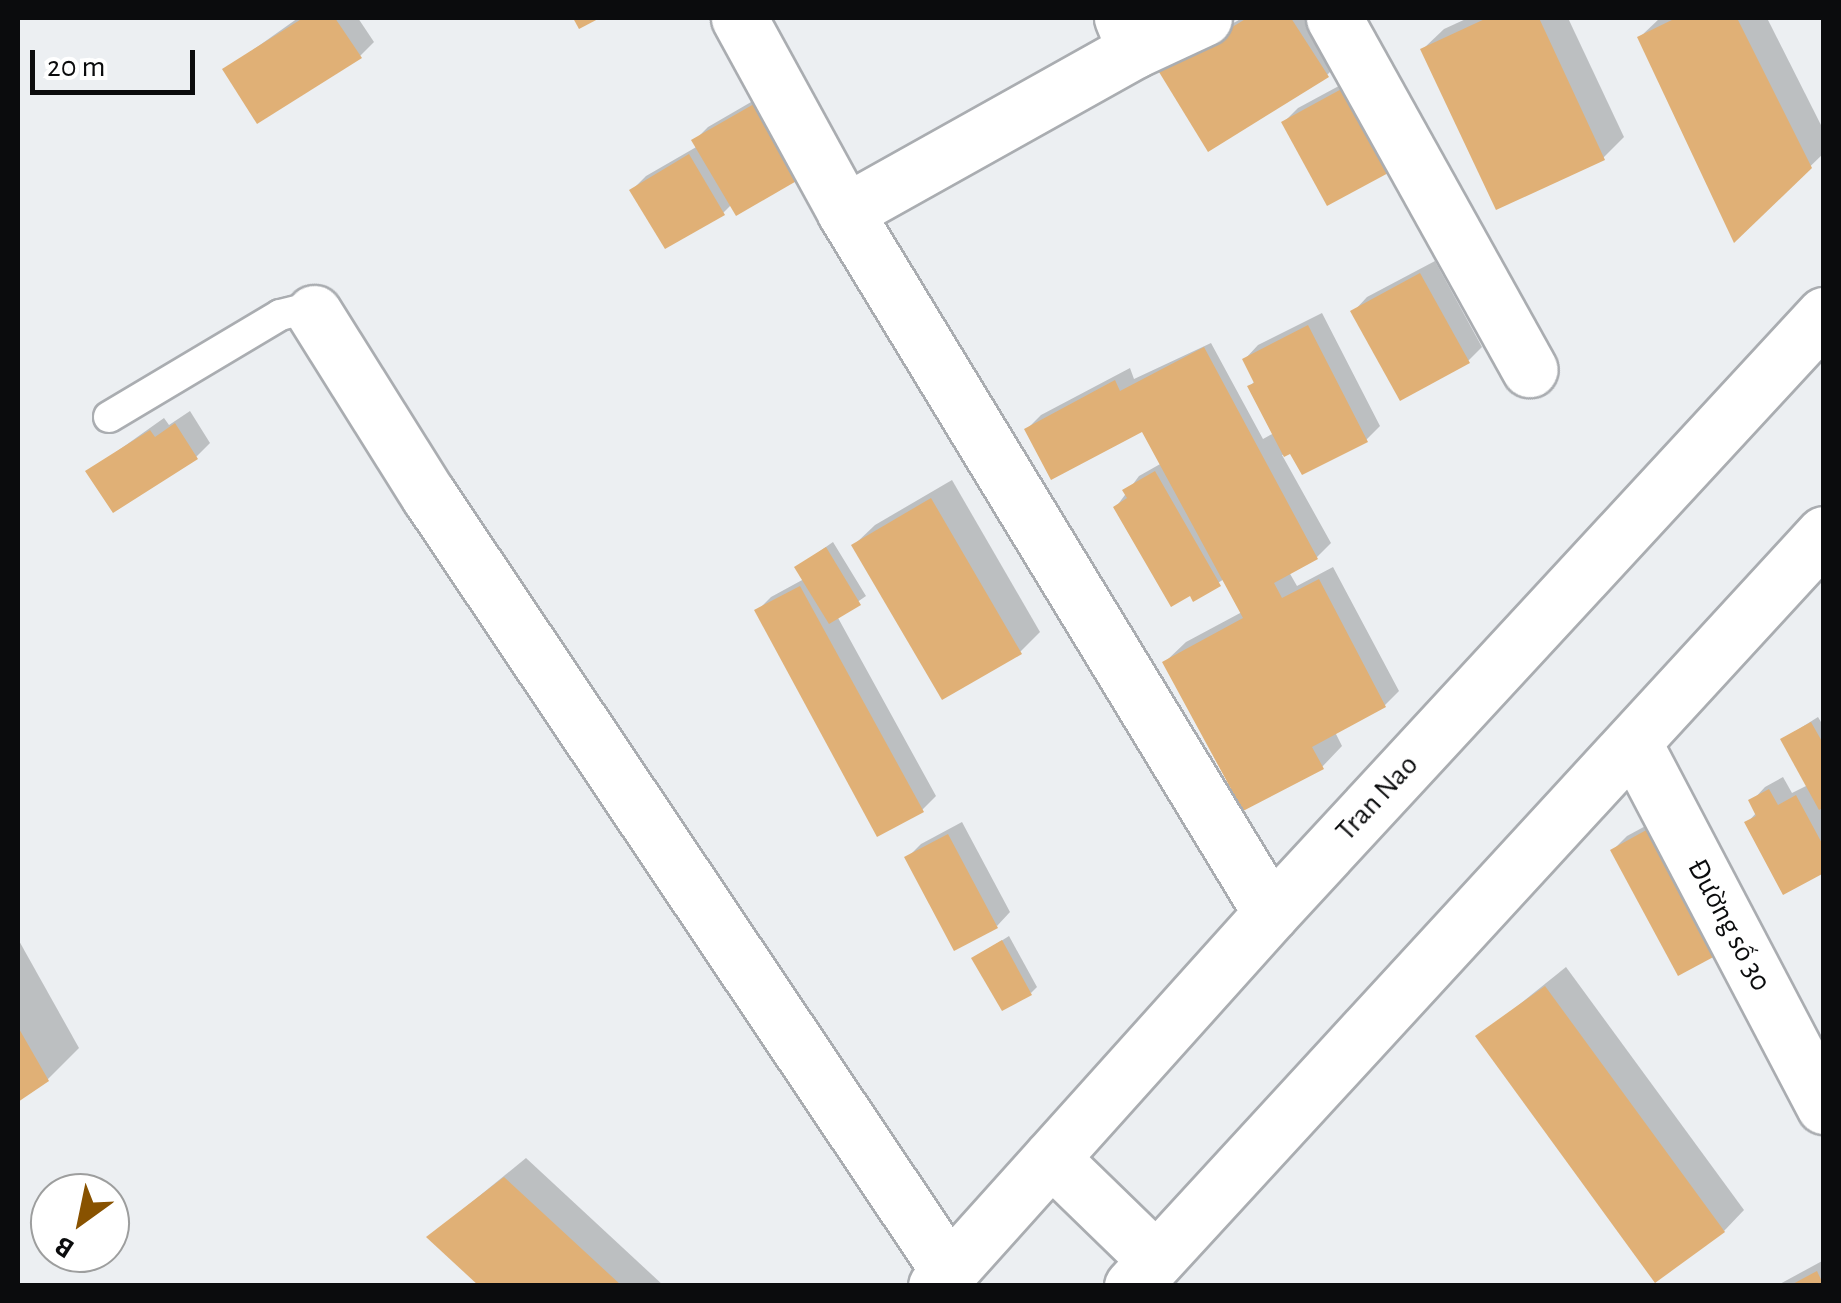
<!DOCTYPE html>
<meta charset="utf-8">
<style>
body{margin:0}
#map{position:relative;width:1841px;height:1303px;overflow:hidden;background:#eceff2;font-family:"Alegreya Sans",sans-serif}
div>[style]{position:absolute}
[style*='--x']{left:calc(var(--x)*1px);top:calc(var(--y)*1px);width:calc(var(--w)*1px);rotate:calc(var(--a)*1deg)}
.shadow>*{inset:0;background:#0003}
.building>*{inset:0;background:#e0b076}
.roads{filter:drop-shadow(2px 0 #aaadb1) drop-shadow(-2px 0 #aaadb1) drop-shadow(0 2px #aaadb1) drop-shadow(0 -2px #aaadb1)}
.service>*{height:30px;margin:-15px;padding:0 15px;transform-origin:15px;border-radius:15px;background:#fff}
.minor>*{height:55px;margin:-27.5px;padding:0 27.5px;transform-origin:27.5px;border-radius:27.5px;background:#fff}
.secondary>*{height:55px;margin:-27.5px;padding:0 27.5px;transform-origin:27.5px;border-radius:27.5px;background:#fff}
span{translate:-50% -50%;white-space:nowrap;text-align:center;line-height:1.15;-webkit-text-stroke:8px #fff;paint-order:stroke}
.street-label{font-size:30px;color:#0b0c0d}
.frame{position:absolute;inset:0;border:20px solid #0b0c0d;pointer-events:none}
.north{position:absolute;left:30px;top:1173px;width:100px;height:100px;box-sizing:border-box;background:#fff;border:2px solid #9d9e9e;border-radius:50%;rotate:213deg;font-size:28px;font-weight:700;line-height:40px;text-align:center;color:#0b0c0d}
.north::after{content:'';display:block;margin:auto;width:35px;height:45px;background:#885200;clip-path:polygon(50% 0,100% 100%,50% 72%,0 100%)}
.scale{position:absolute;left:30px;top:50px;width:165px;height:45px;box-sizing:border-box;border:5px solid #0b0c0d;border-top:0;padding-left:12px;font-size:30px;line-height:35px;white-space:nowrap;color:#0b0c0d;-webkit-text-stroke:8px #fff;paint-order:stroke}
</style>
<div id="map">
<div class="shadow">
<i style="clip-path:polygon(298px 18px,358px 18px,374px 42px,360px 56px,226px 69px)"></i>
<i style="clip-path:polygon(1242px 18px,1313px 18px,1341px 61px,1327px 75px,1162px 72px,1176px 58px)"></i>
<i style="clip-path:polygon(1468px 18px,1568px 18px,1624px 137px,1603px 158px,1423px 49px,1444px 29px)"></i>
<i style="clip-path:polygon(1660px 18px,1767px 18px,1824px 131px,1824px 153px,1735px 239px,1640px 37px)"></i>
<i style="clip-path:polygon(1361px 74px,1404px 155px,1284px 122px,1298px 108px)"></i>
<i style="clip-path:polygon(782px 84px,732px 204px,723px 213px,632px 190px,646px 176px,698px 146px,695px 140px,708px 127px)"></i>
<i style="clip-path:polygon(1435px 261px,1482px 347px,1468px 361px,1354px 311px,1367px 297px)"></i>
<i style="clip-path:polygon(1322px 313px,1380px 426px,1366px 440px,1282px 455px,1331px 543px,1317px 557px,1289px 572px,1297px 586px,1333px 567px,1399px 691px,1385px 705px,1335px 732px,1342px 746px,1322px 767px,1165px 662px,1186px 642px,1242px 612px,1224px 579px,1194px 599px,1116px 507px,1139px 476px,1162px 463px,1143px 428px,1027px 429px,1041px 415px,1130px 368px,1134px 379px,1211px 343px,1263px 439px,1274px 433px,1250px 386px,1255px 381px,1245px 359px,1258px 345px)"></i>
<i style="clip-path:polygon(190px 411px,210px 443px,196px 457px,88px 472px,164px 418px,169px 425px)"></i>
<i style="clip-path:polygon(952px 480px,1040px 632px,1020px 652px,854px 545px,875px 525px)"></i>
<i style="clip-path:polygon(833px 542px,866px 596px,837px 616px,936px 796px,922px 810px,757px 611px,771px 597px,804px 579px,797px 567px)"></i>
<i style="clip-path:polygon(1818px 717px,1824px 727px,1824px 870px,1747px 823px,1757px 812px,1752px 801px,1765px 787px,1783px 777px,1792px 793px,1808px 785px,1783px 739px)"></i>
<i style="clip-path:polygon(1664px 816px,1731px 938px,1613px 850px,1627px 836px)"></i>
<i style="clip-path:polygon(962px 822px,1010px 912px,997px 926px,907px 858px,921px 844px)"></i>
<i style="clip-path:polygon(1009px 936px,1037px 987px,1031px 993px,974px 958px)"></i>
<i style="clip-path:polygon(18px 939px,79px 1048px,47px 1080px,18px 1099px)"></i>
<i style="clip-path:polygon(1566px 967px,1744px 1210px,1724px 1231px,1479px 1037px)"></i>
<i style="clip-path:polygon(526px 1158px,664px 1286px,482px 1286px,429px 1237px)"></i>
<i style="clip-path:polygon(1824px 1260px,1824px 1286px,1776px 1286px)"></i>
</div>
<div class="building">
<i style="clip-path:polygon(303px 18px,335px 18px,362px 58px,257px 124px,222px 69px)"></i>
<i style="clip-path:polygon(573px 18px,600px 18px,579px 29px)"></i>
<i style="clip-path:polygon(1247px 18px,1291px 18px,1329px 77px,1208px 152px,1159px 72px)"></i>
<i style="clip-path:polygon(1487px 18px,1539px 18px,1605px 160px,1496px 210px,1420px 49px)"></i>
<i style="clip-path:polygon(1676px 18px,1737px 18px,1812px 168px,1734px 243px,1637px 37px)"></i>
<i style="clip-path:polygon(1347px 86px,1392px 171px,1327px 206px,1281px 122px)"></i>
<i style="clip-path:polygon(768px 96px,812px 172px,736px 216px,691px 140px)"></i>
<i style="clip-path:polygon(689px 154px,725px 215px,665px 249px,629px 190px)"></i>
<i style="clip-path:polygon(1420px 273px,1470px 363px,1400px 401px,1350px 311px)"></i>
<i style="clip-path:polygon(1308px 325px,1368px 442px,1302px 475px,1290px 454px,1284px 457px,1247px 386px,1254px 383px,1242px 359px)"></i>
<i style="clip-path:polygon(1204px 347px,1318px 559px,1274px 583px,1282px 598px,1319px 579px,1386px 707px,1312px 747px,1324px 769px,1243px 811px,1162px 662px,1243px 618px,1142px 432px,1051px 480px,1024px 429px,1115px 380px,1120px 391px)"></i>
<i style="clip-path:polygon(175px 423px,198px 459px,113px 513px,85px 471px,150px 430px,155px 437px)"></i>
<i style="clip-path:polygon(1155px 471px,1221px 586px,1193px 602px,1190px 596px,1171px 607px,1113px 507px,1127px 498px,1122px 490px)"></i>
<i style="clip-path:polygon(931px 498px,1022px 654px,942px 700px,851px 545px)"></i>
<i style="clip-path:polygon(826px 547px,861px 605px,829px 624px,794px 567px)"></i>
<i style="clip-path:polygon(800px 586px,924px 812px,877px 837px,754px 610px)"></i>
<i style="clip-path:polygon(1811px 722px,1824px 745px,1824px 807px,1819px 810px,1780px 739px)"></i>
<i style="clip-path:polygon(1769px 789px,1778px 805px,1796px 795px,1824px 847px,1824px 873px,1783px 895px,1744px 822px,1756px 816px,1748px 800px)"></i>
<i style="clip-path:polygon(1650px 828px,1719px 954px,1678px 976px,1610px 850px)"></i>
<i style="clip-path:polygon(948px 834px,998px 928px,954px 951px,904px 857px)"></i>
<i style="clip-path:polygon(1002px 940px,1032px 995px,1002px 1011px,971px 958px)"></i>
<i style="clip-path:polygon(1545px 986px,1725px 1232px,1655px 1283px,1475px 1036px)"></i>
<i style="clip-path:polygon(18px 1027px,49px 1081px,18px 1102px)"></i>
<i style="clip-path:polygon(504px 1177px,622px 1286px,479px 1286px,426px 1237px)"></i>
<i style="clip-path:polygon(1817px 1271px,1824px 1286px,1789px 1286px)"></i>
</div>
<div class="roads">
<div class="service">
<i style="--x:109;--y:417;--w:199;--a:-30.8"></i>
<i style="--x:280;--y:315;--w:25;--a:-14"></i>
<i style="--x:304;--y:309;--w:11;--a:22"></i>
</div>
<div class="minor">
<i style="--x:739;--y:18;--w:221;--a:61.3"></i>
<i style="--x:845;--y:212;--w:820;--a:58.71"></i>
<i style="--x:1334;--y:18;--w:402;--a:60.9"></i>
<i style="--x:1135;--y:50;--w:76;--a:-24.9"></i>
<i style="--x:845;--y:212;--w:332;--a:-29.2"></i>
<i style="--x:1135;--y:50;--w:35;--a:-112"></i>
<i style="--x:314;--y:313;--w:216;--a:57.9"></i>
<i style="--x:429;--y:496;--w:933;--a:56.14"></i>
<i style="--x:1634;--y:744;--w:409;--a:62.3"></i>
</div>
<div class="secondary">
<i style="--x:1051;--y:1158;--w:146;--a:44.2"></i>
<i style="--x:936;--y:1286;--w:501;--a:-48.07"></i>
<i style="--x:1271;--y:913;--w:815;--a:-47.24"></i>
<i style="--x:1132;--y:1286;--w:1022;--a:-47.38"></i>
</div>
</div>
<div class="street-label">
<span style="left:1377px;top:798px;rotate:-47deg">Tran Nao</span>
<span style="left:1729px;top:925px;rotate:62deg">Đường số 30</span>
</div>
<div class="frame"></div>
<div class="north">B</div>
<div class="scale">20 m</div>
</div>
